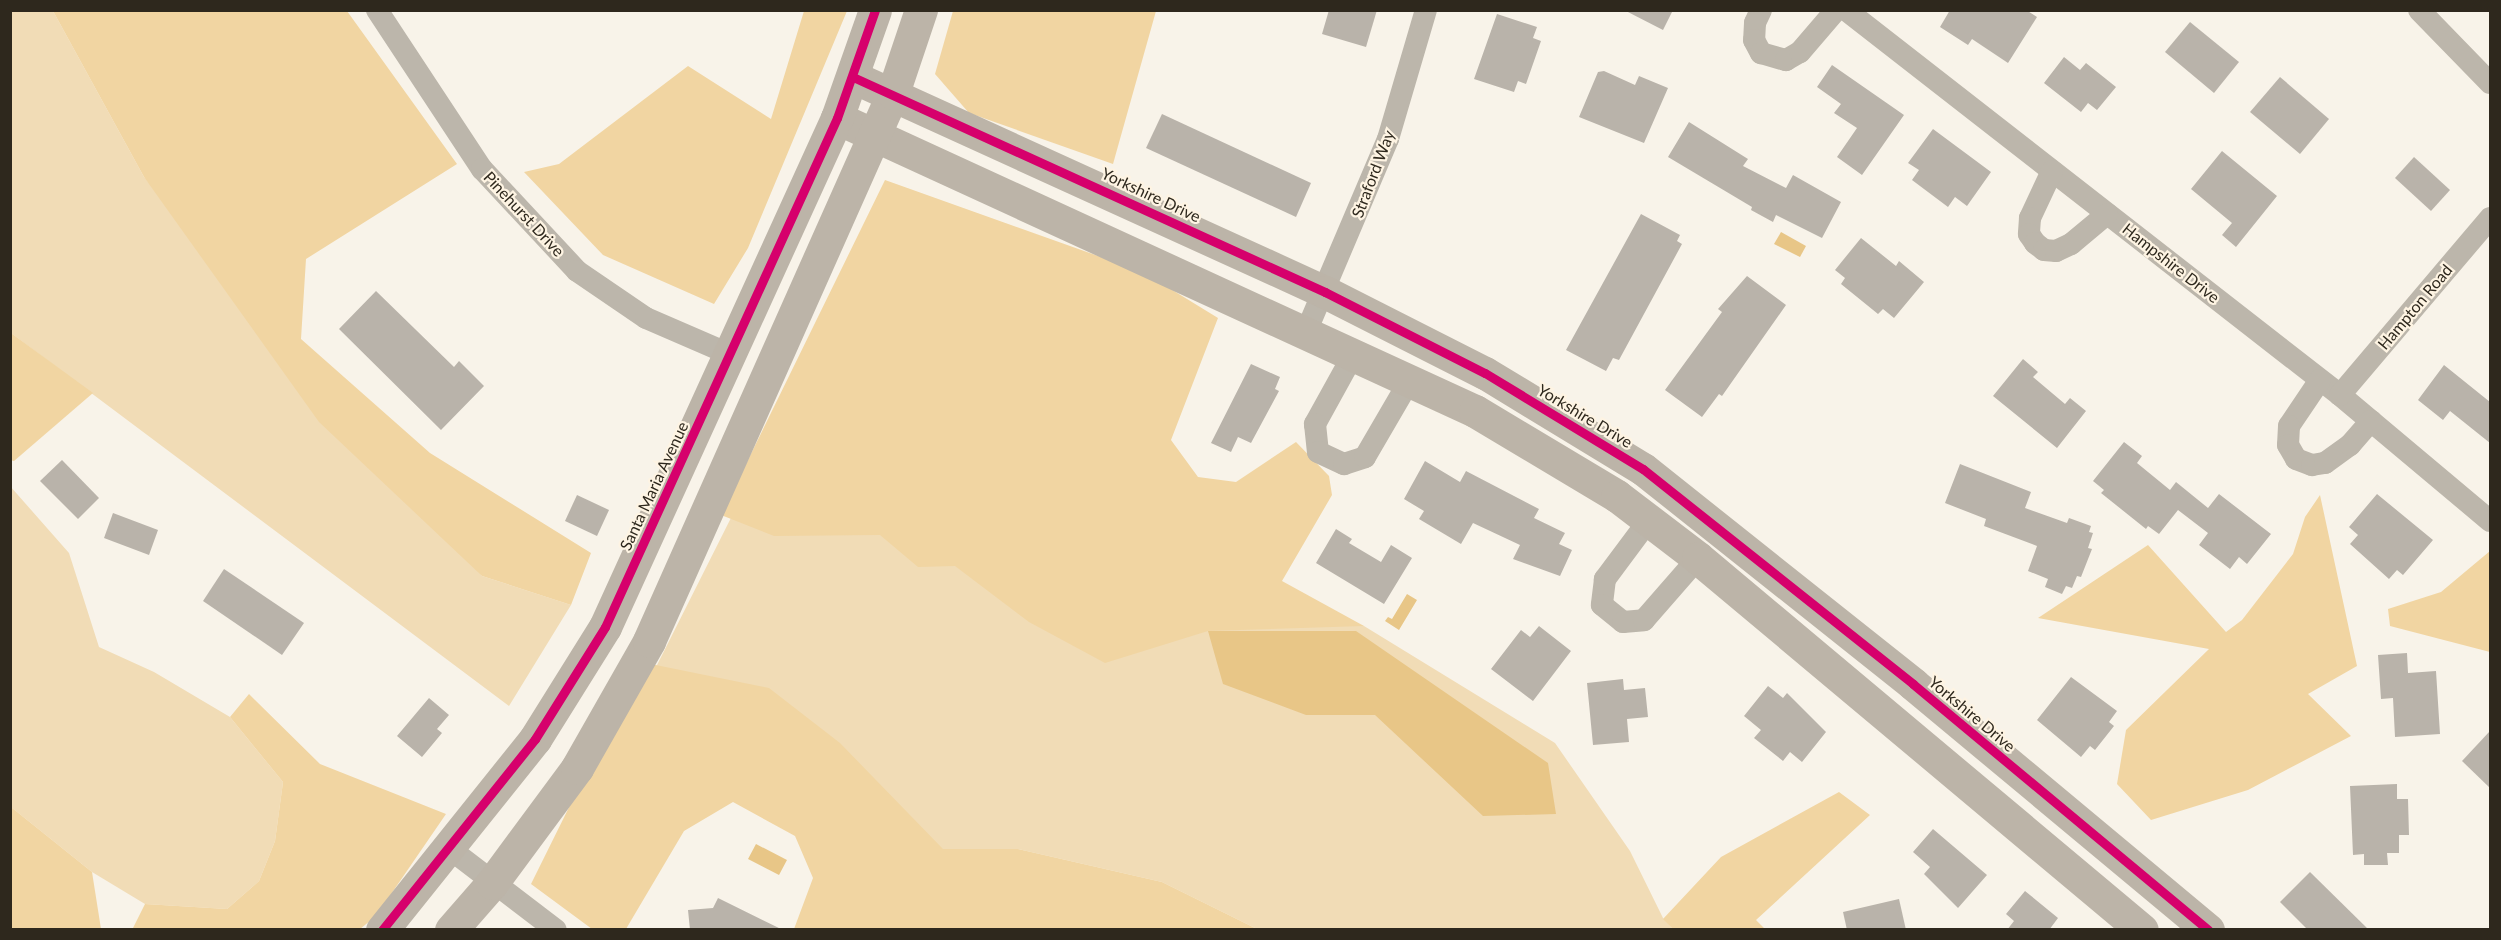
<!DOCTYPE html>
<style>
body{margin:0}
#map{position:relative;width:2501px;height:940px;overflow:hidden;background:#f8f3e9;font-family:Lato,sans-serif}
div>[style]{position:absolute}
[style*='--x']{left:calc(var(--x)*1px);top:calc(var(--y)*1px);width:calc(var(--w)*1px);rotate:calc(var(--a)*1deg)}
.green>*{inset:0;background:#f1dcb6}
.forest>*{inset:0;background:#f1d5a2}
.water>*{inset:0;background:#e8c687}
.building>*{inset:0;background:#b9b3aa}
.street>*{height:22px;margin:-11px;padding:0 11px;transform-origin:11px;border-radius:11px;background:#bcb6ab}
.secondary>*{height:33px;margin:-16.5px;padding:0 16.5px;transform-origin:16.5px;border-radius:16.5px;background:#bcb4a8}
.cycleway>*{height:9px;margin:-4.5px;padding:0 4.5px;transform-origin:4.5px;border-radius:4.5px;background:#d6006c}
span{translate:-50% -50%;white-space:nowrap;text-align:center;line-height:1.15;-webkit-text-stroke:4.5px #fef4e3;paint-order:stroke}
.street-label{font-size:16px;color:#2e281d}
.frame{position:absolute;inset:0;border:12px solid #2e281d;pointer-events:none}
</style>
<div id="map">
<div class="green">
<i style="clip-path:polygon(11px 11px,53px 11px,144px 177px,482px 576px,571px 605px,509px 706px,11px 333px)"></i>
<i style="clip-path:polygon(10px 486px,69px 553px,99px 647px,154px 672px,230px 717px,283px 782px,275px 841px,259px 881px,227px 909px,145px 904px,92px 872px,11px 807px)"></i>
<i style="clip-path:polygon(746px 488px,1364px 626px,1555px 743px,1630px 851px,1663px 918px,1673px 929px,1257px 929px,1162px 882px,1018px 849px,917px 849px,645px 689px)"></i>
</div>
<div class="forest">
<i style="clip-path:polygon(53px 11px,347px 11px,457px 164px,306px 259px,301px 339px,430px 453px,591px 553px,571px 605px,482px 576px,319px 422px,144px 177px)"></i>
<i style="clip-path:polygon(847px 11px,748px 248px,714px 304px,603px 255px,524px 172px,559px 164px,688px 66px,771px 119px,804px 11px)"></i>
<i style="clip-path:polygon(953px 11px,1156px 11px,1113px 164px,969px 113px,935px 74px)"></i>
<i style="clip-path:polygon(885px 180px,1143px 272px,1218px 318px,1171px 440px,1198px 477px,1236px 482px,1296px 442px,1329px 476px,1332px 495px,1282px 581px,1364px 626px,1208px 631px,1105px 663px,1029px 622px,955px 566px,918px 567px,880px 535px,774px 536px,721px 515px)"></i>
<i style="clip-path:polygon(11px 333px,93px 393px,14px 461px,10px 460px)"></i>
<i style="clip-path:polygon(2320px 495px,2357px 666px,2308px 694px,2351px 736px,2248px 790px,2151px 820px,2117px 784px,2126px 730px,2209px 649px,2038px 618px,2148px 545px,2226px 632px,2242px 620px,2293px 554px,2305px 517px)"></i>
<i style="clip-path:polygon(2490px 551px,2490px 652px,2390px 626px,2388px 609px,2441px 592px)"></i>
<i style="clip-path:polygon(641px 662px,769px 688px,840px 743px,943px 849px,1018px 849px,1162px 882px,1257px 929px,794px 929px,813px 878px,795px 836px,733px 802px,684px 831px,626px 929px,592px 929px,531px 884px)"></i>
<i style="clip-path:polygon(249px 694px,320px 764px,446px 814px,376px 916px,360px 929px,132px 930px,145px 904px,227px 909px,259px 881px,275px 841px,283px 782px,230px 717px)"></i>
<i style="clip-path:polygon(1839px 792px,1870px 815px,1756px 920px,1765px 929px,1673px 929px,1663px 919px,1721px 857px)"></i>
<i style="clip-path:polygon(11px 807px,92px 872px,101px 929px,11px 929px)"></i>
</div>
<div class="water">
<i style="clip-path:polygon(1781px 232px,1806px 246px,1800px 257px,1774px 244px)"></i>
<i style="clip-path:polygon(1407px 594px,1417px 600px,1399px 630px,1385px 621px,1388px 617px,1392px 619px)"></i>
<i style="clip-path:polygon(1208px 631px,1356px 631px,1548px 763px,1556px 814px,1483px 816px,1375px 715px,1306px 715px,1223px 684px)"></i>
<i style="clip-path:polygon(756px 844px,787px 860px,779px 875px,748px 859px)"></i>
</div>
<div class="building">
<i style="clip-path:polygon(1329px 10px,1377px 10px,1366px 47px,1322px 34px)"></i>
<i style="clip-path:polygon(1624px 10px,1673px 10px,1663px 30px)"></i>
<i style="clip-path:polygon(1950px 10px,2026px 10px,2037px 17px,2008px 63px,1972px 39px,1968px 45px,1940px 27px)"></i>
<i style="clip-path:polygon(1497px 14px,1537px 27px,1533px 38px,1541px 41px,1526px 84px,1518px 81px,1514px 92px,1474px 79px)"></i>
<i style="clip-path:polygon(2190px 22px,2239px 62px,2214px 93px,2165px 52px)"></i>
<i style="clip-path:polygon(2064px 57px,2080px 70px,2086px 63px,2116px 87px,2097px 110px,2088px 103px,2081px 112px,2044px 83px)"></i>
<i style="clip-path:polygon(1832px 65px,1904px 115px,1862px 175px,1837px 157px,1857px 128px,1834px 113px,1841px 104px,1817px 87px)"></i>
<i style="clip-path:polygon(1604px 71px,1635px 85px,1639px 76px,1668px 88px,1644px 143px,1579px 117px,1598px 72px)"></i>
<i style="clip-path:polygon(2280px 77px,2329px 119px,2300px 154px,2250px 112px)"></i>
<i style="clip-path:polygon(1162px 114px,1311px 183px,1296px 217px,1146px 148px)"></i>
<i style="clip-path:polygon(1689px 122px,1748px 159px,1743px 166px,1786px 188px,1793px 175px,1841px 202px,1822px 238px,1776px 215px,1773px 222px,1751px 210px,1752px 207px,1668px 157px)"></i>
<i style="clip-path:polygon(1933px 129px,1991px 172px,1967px 206px,1955px 197px,1948px 207px,1912px 180px,1919px 170px,1908px 163px)"></i>
<i style="clip-path:polygon(2222px 151px,2277px 196px,2236px 247px,2222px 235px,2232px 223px,2191px 189px)"></i>
<i style="clip-path:polygon(2414px 157px,2450px 190px,2431px 211px,2395px 178px)"></i>
<i style="clip-path:polygon(1641px 214px,1680px 235px,1677px 241px,1682px 244px,1619px 360px,1613px 358px,1606px 371px,1566px 350px)"></i>
<i style="clip-path:polygon(1861px 238px,1896px 266px,1899px 261px,1924px 282px,1894px 318px,1883px 309px,1878px 314px,1841px 284px,1845px 278px,1835px 270px)"></i>
<i style="clip-path:polygon(1747px 276px,1786px 305px,1722px 396px,1719px 394px,1702px 417px,1665px 390px,1722px 312px,1718px 309px)"></i>
<i style="clip-path:polygon(376px 291px,454px 367px,459px 361px,484px 386px,441px 430px,339px 329px)"></i>
<i style="clip-path:polygon(2023px 359px,2038px 372px,2033px 377px,2065px 404px,2070px 398px,2086px 411px,2057px 448px,1993px 396px)"></i>
<i style="clip-path:polygon(1251px 364px,1280px 377px,1275px 389px,1279px 391px,1251px 443px,1238px 437px,1231px 452px,1211px 443px)"></i>
<i style="clip-path:polygon(2444px 365px,2490px 402px,2490px 443px,2450px 411px,2443px 420px,2418px 400px)"></i>
<i style="clip-path:polygon(2124px 442px,2142px 456px,2137px 463px,2170px 490px,2176px 482px,2208px 508px,2219px 494px,2271px 534px,2247px 564px,2239px 557px,2230px 569px,2199px 545px,2208px 533px,2178px 510px,2159px 534px,2148px 526px,2146px 529px,2101px 493px,2104px 490px,2093px 481px)"></i>
<i style="clip-path:polygon(62px 460px,99px 498px,78px 519px,40px 481px)"></i>
<i style="clip-path:polygon(1425px 461px,1460px 482px,1466px 471px,1539px 509px,1534px 518px,1565px 533px,1559px 544px,1572px 550px,1560px 576px,1513px 559px,1520px 545px,1473px 523px,1461px 544px,1419px 519px,1424px 511px,1404px 499px)"></i>
<i style="clip-path:polygon(1960px 464px,2031px 492px,2025px 508px,2067px 523px,2069px 518px,2091px 526px,2089px 532px,2093px 533px,2088px 548px,2092px 549px,2081px 577px,2077px 576px,2072px 588px,2066px 586px,2062px 594px,2045px 587px,2048px 579px,2028px 571px,2037px 546px,1984px 526px,1986px 519px,1945px 503px)"></i>
<i style="clip-path:polygon(2377px 494px,2433px 540px,2403px 575px,2397px 570px,2389px 579px,2350px 544px,2358px 535px,2349px 527px)"></i>
<i style="clip-path:polygon(577px 495px,609px 510px,597px 536px,565px 521px)"></i>
<i style="clip-path:polygon(113px 513px,158px 530px,149px 555px,104px 538px)"></i>
<i style="clip-path:polygon(1336px 529px,1352px 539px,1349px 543px,1381px 562px,1391px 545px,1412px 558px,1384px 604px,1316px 563px)"></i>
<i style="clip-path:polygon(224px 569px,304px 623px,282px 655px,203px 601px)"></i>
<i style="clip-path:polygon(1539px 626px,1571px 651px,1533px 701px,1491px 669px,1521px 630px,1530px 637px)"></i>
<i style="clip-path:polygon(2407px 653px,2408px 673px,2436px 671px,2440px 734px,2395px 737px,2393px 698px,2381px 699px,2378px 655px)"></i>
<i style="clip-path:polygon(2071px 677px,2117px 711px,2109px 722px,2114px 726px,2095px 750px,2090px 746px,2081px 757px,2037px 720px)"></i>
<i style="clip-path:polygon(1623px 679px,1624px 690px,1645px 688px,1648px 717px,1627px 719px,1629px 742px,1593px 745px,1587px 683px)"></i>
<i style="clip-path:polygon(1768px 686px,1783px 698px,1787px 693px,1826px 732px,1802px 762px,1790px 752px,1783px 761px,1754px 738px,1761px 730px,1744px 716px)"></i>
<i style="clip-path:polygon(429px 698px,449px 715px,437px 729px,442px 733px,422px 757px,397px 736px)"></i>
<i style="clip-path:polygon(2490px 731px,2490px 788px,2462px 761px)"></i>
<i style="clip-path:polygon(2397px 784px,2397px 799px,2408px 799px,2409px 835px,2399px 835px,2399px 853px,2387px 853px,2388px 865px,2364px 865px,2364px 854px,2353px 855px,2350px 786px)"></i>
<i style="clip-path:polygon(1933px 829px,1987px 875px,1958px 908px,1924px 874px,1930px 867px,1913px 852px)"></i>
<i style="clip-path:polygon(2310px 872px,2369px 930px,2308px 930px,2280px 902px)"></i>
<i style="clip-path:polygon(2025px 891px,2058px 918px,2049px 930px,2007px 930px,2014px 921px,2006px 914px)"></i>
<i style="clip-path:polygon(718px 898px,783px 930px,690px 930px,688px 910px,713px 908px)"></i>
<i style="clip-path:polygon(1899px 899px,1906px 930px,1847px 930px,1843px 912px)"></i>
</div>
<div class="street">
<i style="--x:377;--y:10;--w:191;--a:56.6"></i>
<i style="--x:482;--y:169;--w:139;--a:47"></i>
<i style="--x:577;--y:271;--w:83;--a:34.3"></i>
<i style="--x:646;--y:318;--w:90;--a:23.4"></i>
<i style="--x:1761;--y:10;--w:14;--a:115"></i>
<i style="--x:1755;--y:23;--w:17;--a:93"></i>
<i style="--x:1754;--y:40;--w:15;--a:62"></i>
<i style="--x:1761;--y:53;--w:26;--a:16"></i>
<i style="--x:1786;--y:60;--w:16;--a:-30"></i>
<i style="--x:1800;--y:52;--w:55;--a:-49.4"></i>
<i style="--x:1846;--y:10;--w:626;--a:37.93"></i>
<i style="--x:2340;--y:395;--w:196;--a:40"></i>
<i style="--x:2419;--y:10;--w:102;--a:45.8"></i>
<i style="--x:2052;--y:171;--w:52;--a:115.1"></i>
<i style="--x:2030;--y:218;--w:16;--a:94"></i>
<i style="--x:2029;--y:234;--w:11;--a:56"></i>
<i style="--x:2035;--y:243;--w:11;--a:38"></i>
<i style="--x:2044;--y:250;--w:12;--a:5"></i>
<i style="--x:2056;--y:251;--w:17;--a:-25"></i>
<i style="--x:2071;--y:244;--w:47;--a:-39.8"></i>
<i style="--x:1306;--y:332;--w:210;--a:-67"></i>
<i style="--x:1388;--y:139;--w:134;--a:-73.6"></i>
<i style="--x:1352;--y:357;--w:77;--a:118.9"></i>
<i style="--x:1315;--y:424;--w:28;--a:84"></i>
<i style="--x:1318;--y:452;--w:29;--a:25"></i>
<i style="--x:1344;--y:464;--w:22;--a:-18"></i>
<i style="--x:1365;--y:457;--w:86;--a:-59.8"></i>
<i style="--x:2320;--y:380;--w:55;--a:124"></i>
<i style="--x:2289;--y:426;--w:19;--a:93"></i>
<i style="--x:2288;--y:445;--w:16;--a:60"></i>
<i style="--x:2296;--y:459;--w:17;--a:21"></i>
<i style="--x:2312;--y:465;--w:13;--a:-9"></i>
<i style="--x:2325;--y:463;--w:31;--a:-36"></i>
<i style="--x:2350;--y:445;--w:32;--a:-49"></i>
<i style="--x:2340;--y:395;--w:232;--a:-49.7"></i>
<i style="--x:1649;--y:520;--w:74;--a:126.7"></i>
<i style="--x:1605;--y:579;--w:26;--a:97"></i>
<i style="--x:1602;--y:605;--w:27;--a:39"></i>
<i style="--x:1623;--y:622;--w:21;--a:-5"></i>
<i style="--x:1644;--y:620;--w:82;--a:-48.9"></i>
<i style="--x:450;--y:849;--w:133;--a:37.4"></i>
</div>
<div class="secondary">
<i style="--x:853;--y:77;--w:519;--a:24.49"></i>
<i style="--x:1325;--y:292;--w:179;--a:26.9"></i>
<i style="--x:1485;--y:373;--w:185;--a:31.3"></i>
<i style="--x:1643;--y:469;--w:345;--a:38.5"></i>
<i style="--x:1913;--y:684;--w:384;--a:39.8"></i>
<i style="--x:837;--y:118;--w:702;--a:24.67"></i>
<i style="--x:1475;--y:411;--w:165;--a:30.9"></i>
<i style="--x:1617;--y:496;--w:102;--a:37.4"></i>
<i style="--x:1698;--y:558;--w:579;--a:39.96"></i>
<i style="--x:382;--y:930;--w:245;--a:-51.3"></i>
<i style="--x:535;--y:739;--w:132;--a:-58"></i>
<i style="--x:605;--y:627;--w:559;--a:-65.5"></i>
<i style="--x:837;--y:118;--w:114;--a:-70.6"></i>
<i style="--x:451;--y:930;--w:62;--a:-48.9"></i>
<i style="--x:492;--y:883;--w:143;--a:-53.5"></i>
<i style="--x:577;--y:768;--w:146;--a:-60.4"></i>
<i style="--x:649;--y:641;--w:600;--a:-66"></i>
<i style="--x:893;--y:93;--w:88;--a:-71.4"></i>
</div>
<div class="cycleway">
<i style="--x:853;--y:77;--w:519;--a:24.49"></i>
<i style="--x:1325;--y:292;--w:179;--a:26.9"></i>
<i style="--x:1485;--y:373;--w:185;--a:31.3"></i>
<i style="--x:1643;--y:469;--w:345;--a:38.5"></i>
<i style="--x:1913;--y:684;--w:384;--a:39.8"></i>
<i style="--x:382;--y:930;--w:245;--a:-51.3"></i>
<i style="--x:535;--y:739;--w:132;--a:-58"></i>
<i style="--x:605;--y:627;--w:559;--a:-65.5"></i>
<i style="--x:837;--y:118;--w:114;--a:-70.6"></i>
</div>
<div class="street-label">
<span style="left:1373px;top:174px;rotate:-69deg">Straford Way</span>
<span style="left:1151px;top:195px;rotate:25deg">Yorkshire Drive</span>
<span style="left:524px;top:214px;rotate:47deg">Pinehurst Drive</span>
<span style="left:2171px;top:263px;rotate:38deg">Hampshire Drive</span>
<span style="left:2415px;top:307px;rotate:-50deg">Hampton Road</span>
<span style="left:1585px;top:416px;rotate:31deg">Yorkshire Drive</span>
<span style="left:654px;top:486px;rotate:-65deg">Santa Maria Avenue</span>
<span style="left:1972px;top:714px;rotate:40deg">Yorkshire Drive</span>
</div>
<div class="frame"></div>
</div>
